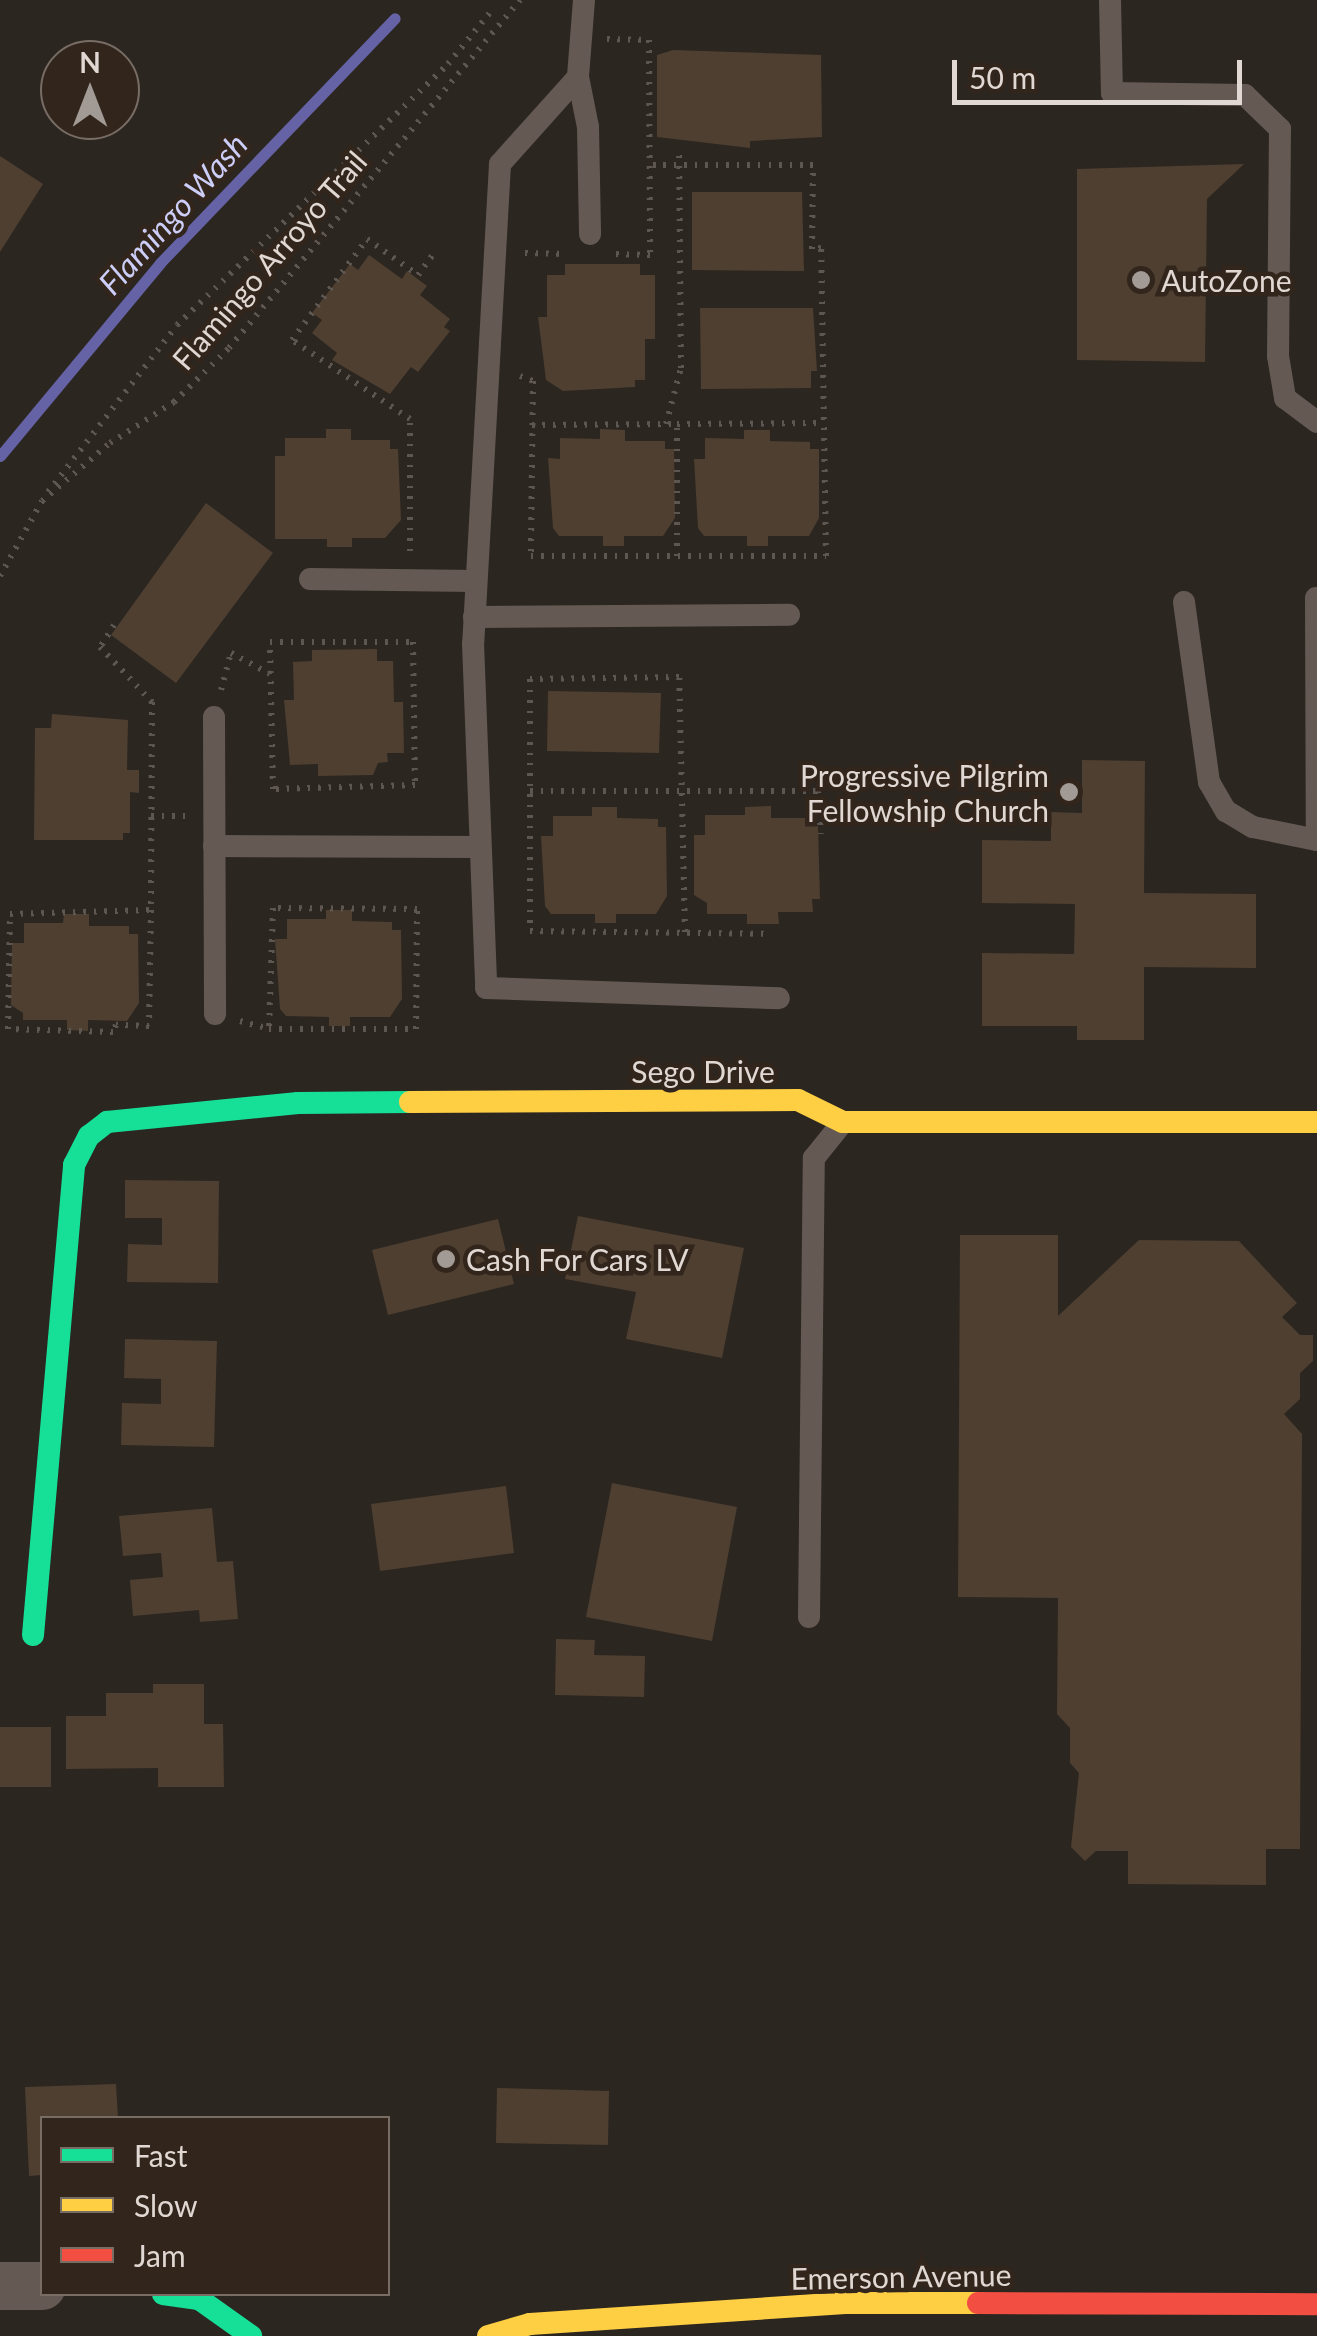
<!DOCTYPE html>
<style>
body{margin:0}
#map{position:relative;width:1317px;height:2336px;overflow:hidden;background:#2c2621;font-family:Lato,sans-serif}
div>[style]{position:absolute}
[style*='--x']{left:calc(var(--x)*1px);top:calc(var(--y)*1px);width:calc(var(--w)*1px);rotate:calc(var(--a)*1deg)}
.stream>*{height:11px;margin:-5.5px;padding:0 5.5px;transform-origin:5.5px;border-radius:5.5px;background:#6563a5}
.building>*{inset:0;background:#4e3f30}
.path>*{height:6px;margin-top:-3px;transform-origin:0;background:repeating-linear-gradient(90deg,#5d5651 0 2.5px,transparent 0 10.5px)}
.lane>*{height:22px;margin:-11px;padding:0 11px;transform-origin:11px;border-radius:11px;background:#645a53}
.street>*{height:48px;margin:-24px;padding:0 24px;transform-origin:24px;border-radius:24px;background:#645a53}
.fast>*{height:22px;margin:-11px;padding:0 11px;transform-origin:11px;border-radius:11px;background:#16e098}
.slow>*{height:22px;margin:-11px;padding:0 11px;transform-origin:11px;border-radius:11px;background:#ffcf43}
.jam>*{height:22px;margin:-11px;padding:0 11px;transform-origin:11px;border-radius:11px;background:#f24e42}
.dots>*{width:28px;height:28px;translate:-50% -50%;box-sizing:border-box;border:5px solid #31251c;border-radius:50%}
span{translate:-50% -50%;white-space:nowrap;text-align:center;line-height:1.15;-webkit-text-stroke:9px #31251c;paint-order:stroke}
.street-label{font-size:30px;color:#e1d8d3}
.poi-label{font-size:30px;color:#e1d8d3}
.left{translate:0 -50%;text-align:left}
.right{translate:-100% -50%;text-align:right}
.water-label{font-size:32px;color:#cccef7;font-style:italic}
.legend{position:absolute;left:40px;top:2116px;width:350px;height:180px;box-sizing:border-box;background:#31251c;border:2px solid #776d65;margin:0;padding:12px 18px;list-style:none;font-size:30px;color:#e1d8d3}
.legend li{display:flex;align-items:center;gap:20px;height:50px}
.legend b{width:50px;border:2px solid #776d65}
.north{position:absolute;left:40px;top:40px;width:100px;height:100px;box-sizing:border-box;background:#31251c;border:2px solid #776d65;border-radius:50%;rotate:0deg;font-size:28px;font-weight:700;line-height:40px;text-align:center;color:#e1d8d3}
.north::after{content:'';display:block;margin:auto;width:35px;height:45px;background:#a29a95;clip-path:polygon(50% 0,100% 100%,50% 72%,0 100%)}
.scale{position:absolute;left:952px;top:60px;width:290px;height:45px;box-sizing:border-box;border:5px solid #e1d8d3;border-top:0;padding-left:12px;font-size:30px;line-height:35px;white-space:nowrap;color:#e1d8d3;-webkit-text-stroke:8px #31251c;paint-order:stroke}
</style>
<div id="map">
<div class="stream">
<i style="--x:0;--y:456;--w:251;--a:-50.3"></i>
<i style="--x:160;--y:263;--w:339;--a:-46.2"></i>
</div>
<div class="building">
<i style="clip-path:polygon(673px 50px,821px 55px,822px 137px,750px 141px,750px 148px,657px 137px,657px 55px)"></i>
<i style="clip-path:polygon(0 156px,43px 184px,0 252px)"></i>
<i style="clip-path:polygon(1244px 164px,1207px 199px,1205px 362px,1077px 360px,1077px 169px)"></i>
<i style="clip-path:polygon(692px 192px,802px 192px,804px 271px,692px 270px)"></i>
<i style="clip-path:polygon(369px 255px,402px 279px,407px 271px,427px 286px,420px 295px,450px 319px,444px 327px,450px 331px,418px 372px,411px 367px,390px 394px,332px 360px,337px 353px,312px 333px,322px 320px,312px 313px,350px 264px,358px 270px)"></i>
<i style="clip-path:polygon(565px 264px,640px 264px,640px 275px,655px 275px,655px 339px,645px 339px,645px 380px,635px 380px,635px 387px,563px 391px,546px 380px,538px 317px,547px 317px,547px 275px,565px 275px)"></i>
<i style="clip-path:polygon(700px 308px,813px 308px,817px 371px,811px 371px,811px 388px,701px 389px)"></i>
<i style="clip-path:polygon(326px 429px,351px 429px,351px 440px,390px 440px,390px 449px,398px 449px,401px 520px,385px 538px,352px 538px,352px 547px,327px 547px,327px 539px,275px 539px,275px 456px,285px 456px,285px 438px,326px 438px)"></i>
<i style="clip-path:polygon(600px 429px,625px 430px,625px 441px,665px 441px,665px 449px,674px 449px,675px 518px,663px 536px,624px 536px,624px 546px,603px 546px,603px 536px,559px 536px,553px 528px,548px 458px,560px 459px,560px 438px,600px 439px)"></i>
<i style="clip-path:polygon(744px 430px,770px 430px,770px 441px,810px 442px,810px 449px,819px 449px,819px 518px,809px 536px,768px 536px,768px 546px,747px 546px,747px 536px,704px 536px,698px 528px,694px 459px,705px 459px,705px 438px,744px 439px)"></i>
<i style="clip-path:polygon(206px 503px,273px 553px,176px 683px,111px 635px)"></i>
<i style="clip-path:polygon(377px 649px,377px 661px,393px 661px,394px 702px,403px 702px,404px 753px,387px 753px,388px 762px,378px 763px,373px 775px,318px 776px,318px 764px,290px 765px,284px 700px,294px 700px,293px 662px,312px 661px,312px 650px)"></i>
<i style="clip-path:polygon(548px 691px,661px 693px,659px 753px,547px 751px)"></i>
<i style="clip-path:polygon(52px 714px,128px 720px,127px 770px,139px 770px,139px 793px,130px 792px,130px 833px,123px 833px,123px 840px,34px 840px,35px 728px,51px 728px)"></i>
<i style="clip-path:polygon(1082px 760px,1145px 761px,1144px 893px,1256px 894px,1256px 968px,1144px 967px,1144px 1040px,1077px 1040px,1077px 1026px,982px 1026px,982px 953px,1074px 954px,1075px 904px,982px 903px,982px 840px,1051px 841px,1051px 812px,1082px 813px)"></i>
<i style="clip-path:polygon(771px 806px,771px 818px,810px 818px,810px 826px,818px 826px,820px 899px,812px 899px,813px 912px,778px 912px,779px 924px,747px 924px,747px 914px,707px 914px,707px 903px,694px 895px,694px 835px,705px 835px,705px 815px,745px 815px,745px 807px)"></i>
<i style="clip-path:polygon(592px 807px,617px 807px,617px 818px,658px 819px,658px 827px,666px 827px,667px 896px,656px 914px,616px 914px,616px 923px,595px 923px,595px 914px,551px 914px,545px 906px,541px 836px,553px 836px,553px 816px,592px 816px)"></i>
<i style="clip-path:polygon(326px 910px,352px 910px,352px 921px,392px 922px,392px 930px,401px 930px,402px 999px,390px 1017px,350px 1017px,350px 1026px,329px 1026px,329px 1017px,286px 1016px,280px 1009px,275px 939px,287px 939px,287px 919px,326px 919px)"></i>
<i style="clip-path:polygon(64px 914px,89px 914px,89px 926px,129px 926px,129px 934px,138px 934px,139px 1003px,127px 1021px,88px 1020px,88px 1031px,67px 1030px,67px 1020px,23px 1020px,23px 1013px,11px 1005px,12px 943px,24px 943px,24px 923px,63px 923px)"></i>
<i style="clip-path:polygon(125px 1180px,219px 1181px,218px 1283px,127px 1282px,128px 1244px,162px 1245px,162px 1218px,125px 1218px)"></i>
<i style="clip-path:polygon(578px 1216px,744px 1248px,722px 1358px,626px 1339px,636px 1292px,565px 1279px)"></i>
<i style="clip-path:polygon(498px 1219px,514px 1284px,388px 1315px,372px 1250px)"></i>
<i style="clip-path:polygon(960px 1235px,1058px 1235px,1058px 1316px,1139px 1240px,1239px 1241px,1297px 1303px,1282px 1317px,1300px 1335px,1313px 1335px,1313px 1361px,1300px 1373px,1300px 1399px,1284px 1414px,1302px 1434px,1300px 1849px,1266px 1849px,1266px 1885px,1128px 1884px,1128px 1851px,1096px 1851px,1085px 1861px,1071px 1847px,1079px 1773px,1070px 1763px,1070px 1728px,1057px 1714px,1058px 1598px,958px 1597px)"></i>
<i style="clip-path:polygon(125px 1339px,217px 1341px,214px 1447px,121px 1445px,122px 1403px,161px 1404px,161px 1379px,124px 1378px)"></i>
<i style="clip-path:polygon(612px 1483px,737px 1507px,712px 1641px,586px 1617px)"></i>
<i style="clip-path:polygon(506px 1486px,514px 1553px,380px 1571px,371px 1504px)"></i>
<i style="clip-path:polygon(212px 1508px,217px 1562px,233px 1561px,238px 1619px,200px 1622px,199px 1610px,133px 1616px,130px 1580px,163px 1577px,161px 1553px,123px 1556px,119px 1516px)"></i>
<i style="clip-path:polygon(556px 1639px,595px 1640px,594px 1655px,645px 1656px,644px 1697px,555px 1695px)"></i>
<i style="clip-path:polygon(153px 1684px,204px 1684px,204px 1724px,223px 1724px,224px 1787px,158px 1787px,158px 1768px,66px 1769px,66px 1716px,106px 1716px,106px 1693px,153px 1693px)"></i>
<i style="clip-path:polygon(0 1727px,51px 1727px,51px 1787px,0 1787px)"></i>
<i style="clip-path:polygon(116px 2084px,118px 2118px,42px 2118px,42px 2175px,29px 2176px,25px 2087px)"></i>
<i style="clip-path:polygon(497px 2088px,609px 2091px,608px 2145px,496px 2143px)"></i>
</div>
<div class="path">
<i style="--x:607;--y:39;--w:42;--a:1.4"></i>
<i style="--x:649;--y:40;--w:215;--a:89.7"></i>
<i style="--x:650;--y:255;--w:40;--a:-178.6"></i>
<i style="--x:525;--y:253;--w:42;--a:1.4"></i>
<i style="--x:520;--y:376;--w:14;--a:21"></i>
<i style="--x:533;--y:381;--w:175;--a:90.7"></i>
<i style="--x:531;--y:556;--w:295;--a:0"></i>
<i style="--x:826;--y:556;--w:308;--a:-90.9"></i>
<i style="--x:821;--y:248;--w:9;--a:174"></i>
<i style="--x:812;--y:249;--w:84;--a:-89.3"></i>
<i style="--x:813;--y:165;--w:163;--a:180"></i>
<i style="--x:666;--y:424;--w:58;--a:-75"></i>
<i style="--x:681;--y:368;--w:219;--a:-90.5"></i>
<i style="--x:532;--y:425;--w:145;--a:-0.4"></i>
<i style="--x:48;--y:492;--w:211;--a:-52.3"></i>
<i style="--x:177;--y:325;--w:376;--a:-43.9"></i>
<i style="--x:448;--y:64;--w:70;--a:-50.8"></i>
<i style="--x:410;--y:551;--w:132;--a:-90"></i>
<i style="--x:410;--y:419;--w:142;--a:-146.2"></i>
<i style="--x:292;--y:340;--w:126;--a:-53.4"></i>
<i style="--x:367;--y:239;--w:62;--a:35.2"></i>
<i style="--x:418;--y:275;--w:31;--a:-54"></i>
<i style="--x:677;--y:556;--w:132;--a:-90"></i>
<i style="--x:677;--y:424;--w:145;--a:-0.4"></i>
<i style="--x:0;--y:576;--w:86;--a:-60.8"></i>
<i style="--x:42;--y:501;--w:89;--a:-40.5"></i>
<i style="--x:110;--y:443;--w:76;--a:-32.6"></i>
<i style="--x:174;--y:402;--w:77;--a:-44.5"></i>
<i style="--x:229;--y:348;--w:454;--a:-50.1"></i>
<i style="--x:114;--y:625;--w:26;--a:122"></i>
<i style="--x:100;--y:647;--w:76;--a:46.6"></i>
<i style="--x:152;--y:702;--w:208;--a:90.3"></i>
<i style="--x:151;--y:910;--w:116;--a:91"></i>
<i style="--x:149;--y:1026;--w:33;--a:-178"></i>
<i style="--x:116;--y:1025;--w:8;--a:113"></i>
<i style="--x:113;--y:1032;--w:105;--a:-178.4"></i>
<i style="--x:8;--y:1029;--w:115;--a:-89"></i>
<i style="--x:10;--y:914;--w:141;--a:-1.6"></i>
<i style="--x:270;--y:642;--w:143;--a:0"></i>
<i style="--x:413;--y:642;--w:143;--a:89.2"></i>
<i style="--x:415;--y:785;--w:142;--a:178.4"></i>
<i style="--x:273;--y:789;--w:147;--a:-91.2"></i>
<i style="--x:221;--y:690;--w:38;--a:-75"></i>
<i style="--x:231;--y:653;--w:44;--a:28.3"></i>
<i style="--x:530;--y:791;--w:288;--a:0"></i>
<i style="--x:818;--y:791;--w:43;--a:86"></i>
<i style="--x:151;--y:816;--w:34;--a:0"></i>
<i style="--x:685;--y:932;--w:255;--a:-91.3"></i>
<i style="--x:679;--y:677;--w:149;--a:179.2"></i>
<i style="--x:530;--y:679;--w:252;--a:90"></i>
<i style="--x:530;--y:931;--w:239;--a:0.7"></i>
<i style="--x:240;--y:1021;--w:30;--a:15"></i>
<i style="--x:269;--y:1029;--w:147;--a:0"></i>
<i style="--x:416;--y:1029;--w:120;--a:-89.5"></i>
<i style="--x:417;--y:909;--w:144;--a:-179.6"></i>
<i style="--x:273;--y:908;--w:121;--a:91.9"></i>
</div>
<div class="lane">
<i style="--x:584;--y:0;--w:77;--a:94.5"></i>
<i style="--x:578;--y:77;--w:117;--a:131.9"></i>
<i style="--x:500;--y:164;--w:480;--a:93.2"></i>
<i style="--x:473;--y:643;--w:345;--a:87.8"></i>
<i style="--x:486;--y:988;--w:293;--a:2"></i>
<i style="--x:1110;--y:0;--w:93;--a:88.8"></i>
<i style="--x:1112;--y:93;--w:133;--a:0.9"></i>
<i style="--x:1245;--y:95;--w:49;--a:44.2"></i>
<i style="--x:1280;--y:129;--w:227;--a:90.5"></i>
<i style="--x:1278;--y:356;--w:43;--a:80.5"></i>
<i style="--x:1285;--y:398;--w:40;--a:37"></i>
<i style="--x:578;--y:77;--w:51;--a:78.7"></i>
<i style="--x:588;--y:127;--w:107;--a:88.9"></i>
<i style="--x:310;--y:579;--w:165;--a:0.7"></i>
<i style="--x:1316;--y:598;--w:242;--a:89.8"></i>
<i style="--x:1184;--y:602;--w:182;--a:82.1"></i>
<i style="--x:1209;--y:782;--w:34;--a:60"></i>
<i style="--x:1226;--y:811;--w:31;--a:31"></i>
<i style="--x:1253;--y:827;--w:65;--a:11.5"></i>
<i style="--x:474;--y:617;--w:315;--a:-0.4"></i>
<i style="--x:214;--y:717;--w:297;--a:89.8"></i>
<i style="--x:214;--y:846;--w:266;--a:0.2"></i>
<i style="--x:809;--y:1617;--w:459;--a:-89.4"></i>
<i style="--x:814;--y:1158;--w:46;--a:-51.1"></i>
</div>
<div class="street">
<i style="--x:0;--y:2286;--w:42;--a:0"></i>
</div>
<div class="fast">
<i style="--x:33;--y:1635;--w:472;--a:-85"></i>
<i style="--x:74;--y:1165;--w:33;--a:-63"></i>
<i style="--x:89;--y:1136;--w:23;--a:-38"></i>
<i style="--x:107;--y:1122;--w:192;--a:-5.7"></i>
<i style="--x:298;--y:1103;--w:112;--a:-0.5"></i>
<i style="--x:163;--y:2294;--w:36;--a:8"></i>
<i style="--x:199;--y:2299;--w:64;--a:35.4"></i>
</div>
<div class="slow">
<i style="--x:410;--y:1102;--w:388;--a:-0.3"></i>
<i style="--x:798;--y:1100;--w:50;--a:26.1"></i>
<i style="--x:843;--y:1122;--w:474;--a:0"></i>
<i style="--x:488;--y:2336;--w:44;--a:-15.9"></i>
<i style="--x:530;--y:2324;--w:316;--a:-3.8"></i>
<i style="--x:845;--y:2303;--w:133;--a:0"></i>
</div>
<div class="jam">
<i style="--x:978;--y:2303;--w:339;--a:0.2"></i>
</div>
<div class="dots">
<i style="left:1141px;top:280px;background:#a29a95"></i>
<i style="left:1069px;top:792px;background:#a29a95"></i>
<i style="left:446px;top:1259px;background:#a29a95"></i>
</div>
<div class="street-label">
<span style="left:269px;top:260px;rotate:-49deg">Flamingo Arroyo Trail</span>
<span style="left:703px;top:1071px">Sego Drive</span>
<span style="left:901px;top:2276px;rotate:-1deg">Emerson Avenue</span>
</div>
<div class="poi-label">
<span class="left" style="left:1161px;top:280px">AutoZone</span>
<span class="right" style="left:1049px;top:792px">Progressive Pilgrim<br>Fellowship Church</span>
<span class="left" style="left:466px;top:1259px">Cash For Cars LV</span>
</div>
<div class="water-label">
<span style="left:173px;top:214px;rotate:-48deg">Flamingo Wash</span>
</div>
<ul class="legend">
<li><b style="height:12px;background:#16e098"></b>Fast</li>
<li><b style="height:12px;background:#ffcf43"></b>Slow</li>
<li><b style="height:12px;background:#f24e42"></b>Jam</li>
</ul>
<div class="north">N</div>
<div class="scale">50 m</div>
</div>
